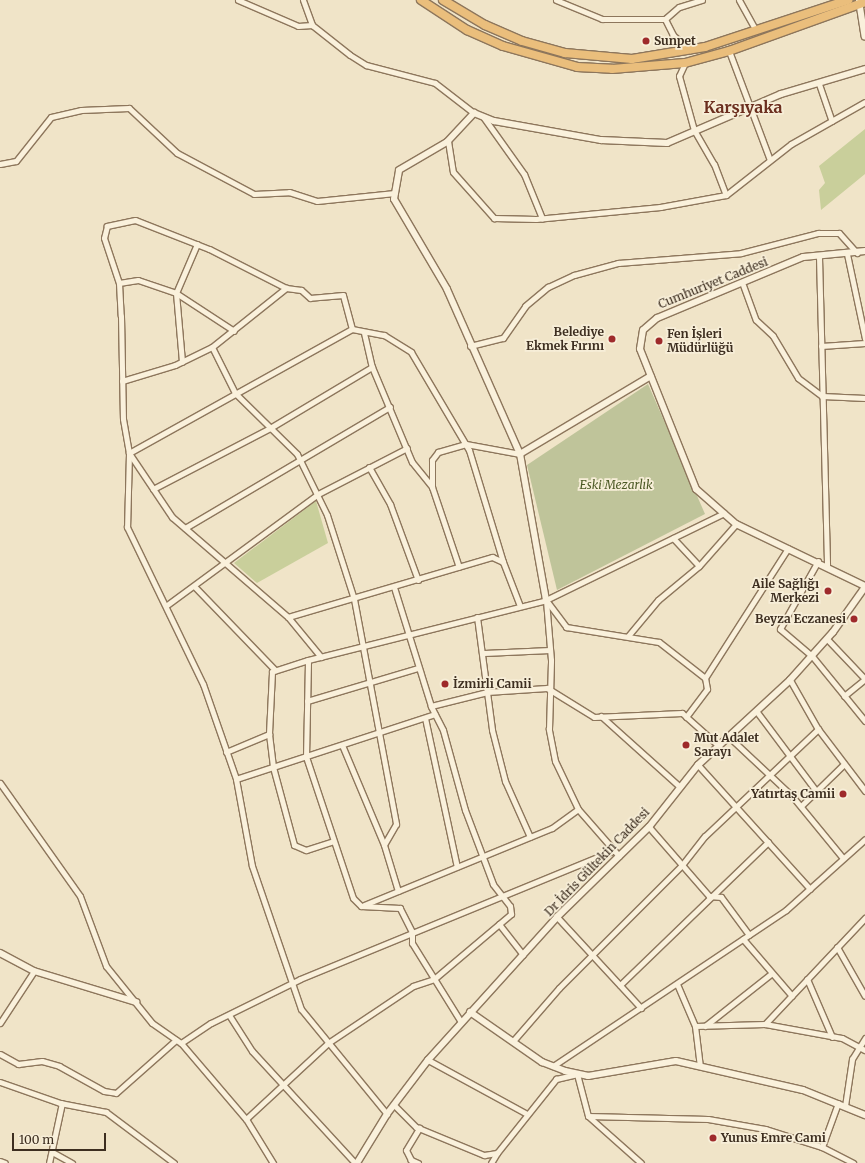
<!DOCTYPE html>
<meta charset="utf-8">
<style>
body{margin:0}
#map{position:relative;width:865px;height:1163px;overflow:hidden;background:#f0e4c8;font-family:Merriweather,serif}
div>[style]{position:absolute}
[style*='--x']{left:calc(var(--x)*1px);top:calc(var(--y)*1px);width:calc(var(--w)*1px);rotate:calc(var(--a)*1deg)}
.green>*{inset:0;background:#c9cf9b}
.cemetery>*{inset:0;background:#bfc49a}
.roads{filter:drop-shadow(1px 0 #8d765c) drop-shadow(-1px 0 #8d765c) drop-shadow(0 1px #8d765c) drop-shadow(0 -1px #8d765c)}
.minor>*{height:5px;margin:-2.5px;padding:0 2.5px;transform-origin:2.5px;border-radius:2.5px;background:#faf1dc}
.tertiary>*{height:6px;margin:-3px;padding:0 3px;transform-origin:3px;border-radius:3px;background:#faf1dc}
.trunk>*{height:8px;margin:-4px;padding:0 4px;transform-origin:4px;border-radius:4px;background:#eabe7c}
.dots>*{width:11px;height:11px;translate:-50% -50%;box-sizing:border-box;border:2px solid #f7eed8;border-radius:50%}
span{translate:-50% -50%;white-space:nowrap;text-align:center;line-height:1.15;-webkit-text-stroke:3.5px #f7eed8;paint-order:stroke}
.poi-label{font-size:12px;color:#3d2e20;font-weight:700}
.left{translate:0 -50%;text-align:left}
.right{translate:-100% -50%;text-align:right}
.street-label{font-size:12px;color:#3d2e20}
.park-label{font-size:12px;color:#4d5a26;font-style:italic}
.district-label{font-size:16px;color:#6b2e1e;font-weight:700}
.scale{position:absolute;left:12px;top:1133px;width:94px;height:18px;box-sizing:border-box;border:2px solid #3d2e20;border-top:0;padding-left:5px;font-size:12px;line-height:14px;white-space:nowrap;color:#3d2e20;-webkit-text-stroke:3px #f7eed8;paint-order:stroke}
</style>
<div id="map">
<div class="green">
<i style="clip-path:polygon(865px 129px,865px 174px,821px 210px,819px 190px,825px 183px,819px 166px)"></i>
<i style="clip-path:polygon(316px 501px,328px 543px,257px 583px,234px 563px)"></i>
</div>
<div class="cemetery">
<i style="clip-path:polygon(648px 384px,705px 514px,557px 590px,527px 465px)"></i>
</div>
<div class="roads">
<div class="minor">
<i style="--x:238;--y:0;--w:65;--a:23.4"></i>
<i style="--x:298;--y:26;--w:14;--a:-4"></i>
<i style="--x:303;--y:0;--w:27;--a:70"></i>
<i style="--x:312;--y:25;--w:48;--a:38.3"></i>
<i style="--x:350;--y:55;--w:19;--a:32"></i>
<i style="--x:366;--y:65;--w:71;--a:14.6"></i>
<i style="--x:435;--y:83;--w:49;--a:37.6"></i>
<i style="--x:556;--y:0;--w:50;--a:22.4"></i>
<i style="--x:602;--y:19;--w:63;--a:0"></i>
<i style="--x:739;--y:0;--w:35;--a:61"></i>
<i style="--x:690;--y:50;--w:23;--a:-139"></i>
<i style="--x:673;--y:35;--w:18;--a:-117"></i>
<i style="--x:665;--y:19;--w:18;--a:-41"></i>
<i style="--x:679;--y:7;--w:24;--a:-17"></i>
<i style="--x:729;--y:51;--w:116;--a:69.4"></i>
<i style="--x:685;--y:63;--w:14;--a:115"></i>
<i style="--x:679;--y:76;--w:56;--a:74.5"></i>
<i style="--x:694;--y:130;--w:39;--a:60"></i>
<i style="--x:714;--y:164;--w:33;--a:69"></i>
<i style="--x:726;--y:195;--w:83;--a:-38.1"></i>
<i style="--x:791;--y:144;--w:85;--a:-29.6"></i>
<i style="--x:819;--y:84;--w:39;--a:71"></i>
<i style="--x:484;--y:118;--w:69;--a:54.5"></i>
<i style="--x:524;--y:174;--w:48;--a:67.8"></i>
<i style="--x:448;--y:141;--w:31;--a:81"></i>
<i style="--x:453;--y:172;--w:62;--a:48.3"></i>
<i style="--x:494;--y:218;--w:42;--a:1.4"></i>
<i style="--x:536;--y:219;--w:125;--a:-5.5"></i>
<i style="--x:660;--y:207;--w:67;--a:-10.3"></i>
<i style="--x:0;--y:164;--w:16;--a:-11"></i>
<i style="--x:16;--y:161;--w:56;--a:-51.5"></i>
<i style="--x:51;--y:117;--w:31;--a:-13"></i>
<i style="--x:81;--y:110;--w:48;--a:-2.4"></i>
<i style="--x:129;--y:108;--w:66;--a:43.2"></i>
<i style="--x:177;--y:153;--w:87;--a:28"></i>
<i style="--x:254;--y:194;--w:35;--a:-3"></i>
<i style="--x:289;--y:192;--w:29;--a:18"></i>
<i style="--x:317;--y:201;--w:78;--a:-5.9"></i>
<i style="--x:197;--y:244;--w:53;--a:113.2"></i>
<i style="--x:176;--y:293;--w:69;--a:33.2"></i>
<i style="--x:847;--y:254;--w:87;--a:78"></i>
<i style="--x:819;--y:257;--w:308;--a:88.5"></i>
<i style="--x:119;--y:283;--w:19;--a:-9"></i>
<i style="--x:138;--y:280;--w:40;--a:18.9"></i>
<i style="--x:176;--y:293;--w:69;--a:85"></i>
<i style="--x:743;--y:285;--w:37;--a:70"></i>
<i style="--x:756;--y:320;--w:23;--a:43"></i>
<i style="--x:773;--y:336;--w:49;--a:59.2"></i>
<i style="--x:798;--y:378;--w:30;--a:37"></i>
<i style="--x:822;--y:396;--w:43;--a:2.7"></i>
<i style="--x:352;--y:329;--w:35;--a:-105"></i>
<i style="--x:343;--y:295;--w:33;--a:175"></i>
<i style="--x:310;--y:298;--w:12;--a:-138"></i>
<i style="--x:301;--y:290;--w:15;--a:-172"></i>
<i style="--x:286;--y:288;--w:86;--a:-153.1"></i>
<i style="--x:209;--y:249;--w:79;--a:-158.6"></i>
<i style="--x:135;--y:220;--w:29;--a:168"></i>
<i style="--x:107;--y:226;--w:12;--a:104"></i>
<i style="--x:104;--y:238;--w:47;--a:71.6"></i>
<i style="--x:119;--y:283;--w:33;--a:87"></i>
<i style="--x:121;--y:316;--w:103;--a:88.9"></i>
<i style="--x:123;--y:419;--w:35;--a:80"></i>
<i style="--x:129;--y:453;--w:74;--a:91.5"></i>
<i style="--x:127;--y:527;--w:174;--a:64.2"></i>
<i style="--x:203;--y:684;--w:101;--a:70.8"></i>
<i style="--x:236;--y:779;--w:88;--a:79.6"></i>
<i style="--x:252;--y:866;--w:151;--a:71.1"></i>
<i style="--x:301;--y:1009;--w:136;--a:50.7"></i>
<i style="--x:364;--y:333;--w:35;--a:77"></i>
<i style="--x:372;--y:367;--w:103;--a:67.2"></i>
<i style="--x:412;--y:462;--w:32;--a:51"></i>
<i style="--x:432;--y:487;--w:84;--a:71.4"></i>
<i style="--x:470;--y:346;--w:34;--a:-14"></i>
<i style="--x:503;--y:338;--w:39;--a:-55"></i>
<i style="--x:525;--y:306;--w:30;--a:-40"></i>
<i style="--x:548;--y:287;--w:29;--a:-25"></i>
<i style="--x:574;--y:275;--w:46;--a:-15.3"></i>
<i style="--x:618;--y:263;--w:123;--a:-4.6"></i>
<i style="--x:741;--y:253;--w:80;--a:-14.6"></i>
<i style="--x:818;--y:233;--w:21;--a:0"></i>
<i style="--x:839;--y:233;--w:27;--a:48"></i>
<i style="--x:821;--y:346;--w:44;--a:-3.9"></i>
<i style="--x:212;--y:347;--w:51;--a:63.4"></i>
<i style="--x:235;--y:393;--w:87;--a:44.5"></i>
<i style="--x:297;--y:454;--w:68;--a:63.8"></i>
<i style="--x:327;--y:515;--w:88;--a:72.2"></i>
<i style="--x:354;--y:599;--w:229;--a:79.4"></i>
<i style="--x:396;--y:824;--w:24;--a:120"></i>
<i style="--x:384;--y:845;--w:48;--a:73.1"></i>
<i style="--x:122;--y:381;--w:55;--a:-16.8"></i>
<i style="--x:175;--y:365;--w:41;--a:-25.9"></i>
<i style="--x:212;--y:347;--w:95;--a:-38.6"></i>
<i style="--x:129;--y:453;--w:255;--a:-29.1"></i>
<i style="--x:352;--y:329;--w:33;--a:11"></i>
<i style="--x:384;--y:335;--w:32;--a:32"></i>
<i style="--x:411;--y:352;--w:114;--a:59.4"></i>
<i style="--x:469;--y:450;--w:117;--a:73.1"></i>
<i style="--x:129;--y:453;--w:77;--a:56.1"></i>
<i style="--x:172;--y:517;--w:153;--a:40.8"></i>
<i style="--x:288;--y:617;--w:52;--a:50.5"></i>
<i style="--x:369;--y:467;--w:43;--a:60.4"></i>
<i style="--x:390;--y:504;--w:81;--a:69.8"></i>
<i style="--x:432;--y:487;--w:27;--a:-90"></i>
<i style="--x:432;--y:460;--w:10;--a:-53"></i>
<i style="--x:438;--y:452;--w:29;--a:-16"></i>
<i style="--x:466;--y:444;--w:55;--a:10.5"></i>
<i style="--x:153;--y:489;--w:132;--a:-27.5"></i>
<i style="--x:270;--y:428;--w:119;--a:-30.9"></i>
<i style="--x:185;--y:528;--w:238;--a:-30.6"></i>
<i style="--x:673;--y:538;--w:38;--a:47"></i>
<i style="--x:818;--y:561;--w:78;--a:119.2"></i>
<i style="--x:780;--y:629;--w:42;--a:40.2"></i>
<i style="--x:812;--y:656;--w:84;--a:50.8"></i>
<i style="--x:194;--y:586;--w:117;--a:46"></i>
<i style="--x:167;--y:605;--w:187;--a:-36.3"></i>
<i style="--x:318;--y:494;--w:100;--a:-27.3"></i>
<i style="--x:288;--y:617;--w:213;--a:-16.4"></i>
<i style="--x:492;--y:557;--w:12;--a:24"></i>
<i style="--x:503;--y:562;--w:47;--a:68.9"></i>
<i style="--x:477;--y:617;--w:114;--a:82.4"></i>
<i style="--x:492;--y:730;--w:53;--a:75.7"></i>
<i style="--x:505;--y:781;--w:61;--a:65.9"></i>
<i style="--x:628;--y:636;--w:47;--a:-50.2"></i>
<i style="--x:658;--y:600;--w:53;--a:-39.7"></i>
<i style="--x:699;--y:566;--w:56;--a:-48.6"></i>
<i style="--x:827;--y:639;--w:55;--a:46.5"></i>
<i style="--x:484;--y:653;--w:66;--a:-2.6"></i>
<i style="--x:308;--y:660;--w:38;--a:162"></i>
<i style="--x:272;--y:672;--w:62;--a:92.8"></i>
<i style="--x:269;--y:734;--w:33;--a:83"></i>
<i style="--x:273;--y:767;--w:81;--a:74.9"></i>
<i style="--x:294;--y:845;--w:13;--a:23"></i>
<i style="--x:306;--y:850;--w:28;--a:-18"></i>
<i style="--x:790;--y:680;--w:56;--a:60.3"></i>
<i style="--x:818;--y:729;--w:78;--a:52.8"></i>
<i style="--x:844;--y:696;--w:26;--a:-39"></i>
<i style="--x:307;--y:701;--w:116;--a:-16.6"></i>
<i style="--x:431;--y:706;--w:58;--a:-14"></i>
<i style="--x:487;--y:692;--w:60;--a:-3.8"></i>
<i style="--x:547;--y:688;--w:55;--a:31.7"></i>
<i style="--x:594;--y:717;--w:88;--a:-2.6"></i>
<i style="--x:682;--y:713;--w:50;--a:41.7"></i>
<i style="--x:757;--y:712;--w:99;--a:53.2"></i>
<i style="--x:601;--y:716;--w:106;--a:41.9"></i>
<i style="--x:686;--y:717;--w:35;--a:-53"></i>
<i style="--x:707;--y:689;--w:11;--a:-100"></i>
<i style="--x:425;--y:718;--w:152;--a:77.9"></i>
<i style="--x:729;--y:737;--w:86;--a:43.1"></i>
<i style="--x:792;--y:796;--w:80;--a:50.6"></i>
<i style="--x:342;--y:745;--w:108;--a:67.2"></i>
<i style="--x:226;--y:752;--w:47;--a:-22.7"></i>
<i style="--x:698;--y:765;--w:167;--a:47.9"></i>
<i style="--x:236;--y:779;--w:209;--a:-18.1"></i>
<i style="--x:0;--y:783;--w:138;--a:54.7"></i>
<i style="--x:80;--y:896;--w:75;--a:69.6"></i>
<i style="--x:106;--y:966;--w:73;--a:51.1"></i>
<i style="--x:152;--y:1023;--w:35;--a:35"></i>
<i style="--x:181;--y:1043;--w:100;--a:49.5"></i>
<i style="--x:246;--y:1119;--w:52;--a:58.5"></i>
<i style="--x:801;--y:806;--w:60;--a:-44.3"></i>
<i style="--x:649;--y:827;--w:91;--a:49"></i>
<i style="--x:709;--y:896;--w:12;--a:5"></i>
<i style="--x:721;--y:897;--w:47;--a:53.6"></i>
<i style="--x:619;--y:856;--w:62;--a:-131.1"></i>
<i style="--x:578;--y:809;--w:53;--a:-115.6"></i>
<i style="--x:555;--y:761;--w:33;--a:-101"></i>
<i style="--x:549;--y:729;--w:69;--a:-88.3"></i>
<i style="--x:551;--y:660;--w:60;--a:-94.8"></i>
<i style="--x:546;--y:600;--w:198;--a:-26"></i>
<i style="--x:364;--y:905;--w:203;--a:-22.3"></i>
<i style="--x:552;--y:828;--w:32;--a:-36"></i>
<i style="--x:557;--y:917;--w:124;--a:47.3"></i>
<i style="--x:499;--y:924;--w:39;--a:52"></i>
<i style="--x:743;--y:939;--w:75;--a:49.3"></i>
<i style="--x:837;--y:947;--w:56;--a:60.3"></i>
<i style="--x:807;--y:979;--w:63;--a:66.7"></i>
<i style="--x:677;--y:984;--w:46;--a:66.8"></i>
<i style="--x:695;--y:1026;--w:70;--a:-1.6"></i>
<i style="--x:765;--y:1024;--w:78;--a:10.3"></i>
<i style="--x:842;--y:1038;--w:26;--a:28"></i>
<i style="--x:620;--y:985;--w:206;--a:-44"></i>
<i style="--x:229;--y:1015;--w:43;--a:57.4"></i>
<i style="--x:252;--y:1051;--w:152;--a:47.4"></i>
<i style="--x:461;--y:1022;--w:93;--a:-121.8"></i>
<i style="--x:412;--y:943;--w:11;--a:-90"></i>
<i style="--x:412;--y:932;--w:27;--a:-117"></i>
<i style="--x:400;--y:908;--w:39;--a:-177"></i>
<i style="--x:361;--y:906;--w:11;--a:-135"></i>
<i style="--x:353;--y:898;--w:149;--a:-108.4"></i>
<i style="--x:306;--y:757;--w:97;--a:-88.8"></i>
<i style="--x:308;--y:660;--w:245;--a:-14.1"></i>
<i style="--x:546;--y:600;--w:34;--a:53"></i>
<i style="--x:566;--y:627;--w:94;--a:9.2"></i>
<i style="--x:659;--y:642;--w:58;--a:38"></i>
<i style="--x:705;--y:678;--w:154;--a:-57.4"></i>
<i style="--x:0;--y:1023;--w:62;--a:-56.8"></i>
<i style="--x:765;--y:1024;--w:146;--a:-46.7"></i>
<i style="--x:695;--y:1026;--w:39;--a:83"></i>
<i style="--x:705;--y:1026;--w:85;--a:-38.3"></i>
<i style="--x:513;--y:1041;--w:70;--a:-49"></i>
<i style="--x:559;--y:988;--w:174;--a:-45"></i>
<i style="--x:682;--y:865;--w:37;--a:-52"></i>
<i style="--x:705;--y:836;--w:156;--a:-43.4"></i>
<i style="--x:181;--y:1043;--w:36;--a:-34"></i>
<i style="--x:211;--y:1023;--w:99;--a:-26.3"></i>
<i style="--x:300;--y:979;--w:339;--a:-22.3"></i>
<i style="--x:0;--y:1054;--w:21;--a:29"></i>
<i style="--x:18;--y:1064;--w:24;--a:-7"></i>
<i style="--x:42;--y:1061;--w:18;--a:16"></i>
<i style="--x:59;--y:1066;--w:51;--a:29.1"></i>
<i style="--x:104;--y:1091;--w:12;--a:9"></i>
<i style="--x:116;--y:1093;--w:80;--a:-41.5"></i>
<i style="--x:428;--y:1060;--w:113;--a:28.6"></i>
<i style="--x:553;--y:1066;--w:280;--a:-33.8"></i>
<i style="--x:786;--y:910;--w:106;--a:-41.9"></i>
<i style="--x:0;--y:1082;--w:64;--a:19.3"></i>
<i style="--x:60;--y:1103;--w:47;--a:11.1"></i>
<i style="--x:106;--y:1112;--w:85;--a:36.9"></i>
<i style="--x:838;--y:1103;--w:47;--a:110"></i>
<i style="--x:822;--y:1147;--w:35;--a:27"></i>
<i style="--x:394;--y:1105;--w:31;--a:45"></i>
<i style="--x:416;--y:1127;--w:74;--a:22.4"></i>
<i style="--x:484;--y:1155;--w:13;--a:-9"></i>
<i style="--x:497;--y:1153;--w:95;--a:-51.4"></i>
<i style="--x:556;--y:1079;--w:22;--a:-13"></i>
<i style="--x:577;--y:1074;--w:43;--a:75.3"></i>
<i style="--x:588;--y:1116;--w:120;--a:1.4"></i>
<i style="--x:708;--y:1119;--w:58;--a:10"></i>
<i style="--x:765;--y:1129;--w:60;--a:17.5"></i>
<i style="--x:845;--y:1106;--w:48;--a:-81.5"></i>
<i style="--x:852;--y:1059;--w:25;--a:-58"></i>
<i style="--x:588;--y:1116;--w:71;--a:41.6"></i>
<i style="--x:246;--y:1119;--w:112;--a:-42.8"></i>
<i style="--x:328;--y:1043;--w:102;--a:-33.8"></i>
<i style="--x:413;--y:986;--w:22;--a:-18"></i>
<i style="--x:434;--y:979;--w:101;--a:-40.2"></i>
<i style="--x:511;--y:914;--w:8;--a:-97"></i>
<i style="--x:510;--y:906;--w:28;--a:-128"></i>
<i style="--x:493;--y:884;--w:79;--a:-110.7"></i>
<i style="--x:465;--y:810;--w:83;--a:-105.4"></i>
<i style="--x:443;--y:730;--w:27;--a:-117"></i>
<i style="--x:431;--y:706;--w:125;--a:-107.3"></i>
<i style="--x:52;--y:1152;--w:23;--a:29"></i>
<i style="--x:0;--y:1161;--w:5;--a:22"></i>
<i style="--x:49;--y:1163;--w:61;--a:-77.8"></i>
<i style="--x:418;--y:1163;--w:8;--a:-157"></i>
<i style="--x:411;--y:1160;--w:11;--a:-117"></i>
<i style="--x:406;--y:1150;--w:26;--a:-59"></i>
<i style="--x:491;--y:1163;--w:12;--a:-59"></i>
</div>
<div class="tertiary">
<i style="--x:859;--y:1;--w:36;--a:81"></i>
<i style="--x:865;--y:251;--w:62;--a:174.5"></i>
<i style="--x:803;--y:257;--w:158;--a:157.3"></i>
<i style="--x:657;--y:318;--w:18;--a:139"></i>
<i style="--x:643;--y:330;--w:19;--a:99"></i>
<i style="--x:640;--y:349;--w:151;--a:68.2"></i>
<i style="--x:696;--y:489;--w:53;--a:41.2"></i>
<i style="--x:736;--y:524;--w:143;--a:25.7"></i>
<i style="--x:520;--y:454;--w:152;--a:-30.8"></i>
<i style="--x:546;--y:600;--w:148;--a:-100.1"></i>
<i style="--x:520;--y:454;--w:180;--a:-113.9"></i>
<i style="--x:447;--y:289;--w:104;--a:-120.5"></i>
<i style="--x:394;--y:199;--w:29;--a:-80"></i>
<i style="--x:399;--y:170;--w:56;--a:-30.3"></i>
<i style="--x:447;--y:142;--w:40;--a:-47"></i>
<i style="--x:474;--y:113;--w:22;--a:22"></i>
<i style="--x:494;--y:121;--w:109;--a:10.1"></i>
<i style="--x:601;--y:140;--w:66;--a:2.6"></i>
<i style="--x:667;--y:143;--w:124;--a:-23.3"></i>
<i style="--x:781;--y:94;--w:88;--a:-16.6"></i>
<i style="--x:0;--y:953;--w:38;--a:28"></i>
<i style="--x:34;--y:971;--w:107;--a:16.9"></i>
<i style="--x:470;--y:1012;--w:88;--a:34.8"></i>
<i style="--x:542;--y:1062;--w:25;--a:21"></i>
<i style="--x:565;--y:1071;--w:24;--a:12"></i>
<i style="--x:588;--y:1076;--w:89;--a:-9.7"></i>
<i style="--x:676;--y:1061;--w:130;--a:12.9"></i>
<i style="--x:803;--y:1090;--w:67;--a:22"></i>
<i style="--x:357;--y:1163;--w:57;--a:-58.5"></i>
<i style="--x:387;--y:1114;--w:68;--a:-52.8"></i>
<i style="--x:428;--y:1060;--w:193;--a:-47.9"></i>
<i style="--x:557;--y:917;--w:129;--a:-44.4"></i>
<i style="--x:649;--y:827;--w:79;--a:-51.7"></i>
<i style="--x:698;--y:765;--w:125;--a:-42.7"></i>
<i style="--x:790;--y:680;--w:64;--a:-48.1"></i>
<i style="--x:833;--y:632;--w:55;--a:-54.6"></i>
</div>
<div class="trunk">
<i style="--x:421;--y:0;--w:55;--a:33.1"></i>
<i style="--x:467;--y:30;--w:39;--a:24"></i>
<i style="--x:503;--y:46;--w:77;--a:15.8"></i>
<i style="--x:577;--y:67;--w:35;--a:3"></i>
<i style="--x:612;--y:69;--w:73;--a:-4.7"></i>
<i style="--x:685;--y:63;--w:46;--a:-15.3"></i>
<i style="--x:729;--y:51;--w:145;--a:-19.8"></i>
<i style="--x:443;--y:0;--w:49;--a:30.8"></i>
<i style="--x:485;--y:25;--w:40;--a:23.4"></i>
<i style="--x:522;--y:41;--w:45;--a:15.6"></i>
<i style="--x:565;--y:53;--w:67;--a:5.1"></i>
<i style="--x:632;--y:59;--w:74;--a:-9.3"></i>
<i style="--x:705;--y:47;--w:151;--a:-18.2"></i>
</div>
</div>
<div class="dots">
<i style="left:646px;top:41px;background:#9e2a2b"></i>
<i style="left:612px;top:339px;background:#9e2a2b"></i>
<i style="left:659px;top:341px;background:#9e2a2b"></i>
<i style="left:828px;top:591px;background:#9e2a2b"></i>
<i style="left:854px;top:619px;background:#9e2a2b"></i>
<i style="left:445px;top:684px;background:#9e2a2b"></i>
<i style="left:686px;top:745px;background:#9e2a2b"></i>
<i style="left:843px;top:794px;background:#9e2a2b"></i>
<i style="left:713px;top:1138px;background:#9e2a2b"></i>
</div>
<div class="poi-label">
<span class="left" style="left:654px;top:41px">Sunpet</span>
<span class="right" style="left:604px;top:339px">Belediye<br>Ekmek Fırını</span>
<span class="left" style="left:667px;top:341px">Fen İşleri<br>Müdürlüğü</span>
<span class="right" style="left:819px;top:591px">Aile Sağlığı<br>Merkezi</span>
<span class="right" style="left:846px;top:619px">Beyza Eczanesi</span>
<span class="left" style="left:453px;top:684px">İzmirli Camii</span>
<span class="left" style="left:694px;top:745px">Mut Adalet<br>Sarayı</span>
<span class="right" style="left:835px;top:794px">Yatırtaş Camii</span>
<span class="left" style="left:721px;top:1138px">Yunus Emre Cami</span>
</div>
<div class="street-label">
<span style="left:713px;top:283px;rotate:-22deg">Cumhuriyet Caddesi</span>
<span style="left:597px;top:862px;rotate:-46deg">Dr İdris Gültekin Caddesi</span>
</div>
<div class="park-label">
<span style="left:616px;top:485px">Eski Mezarlık</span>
</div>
<div class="district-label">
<span style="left:743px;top:107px">Karşıyaka</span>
</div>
<div class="scale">100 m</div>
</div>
